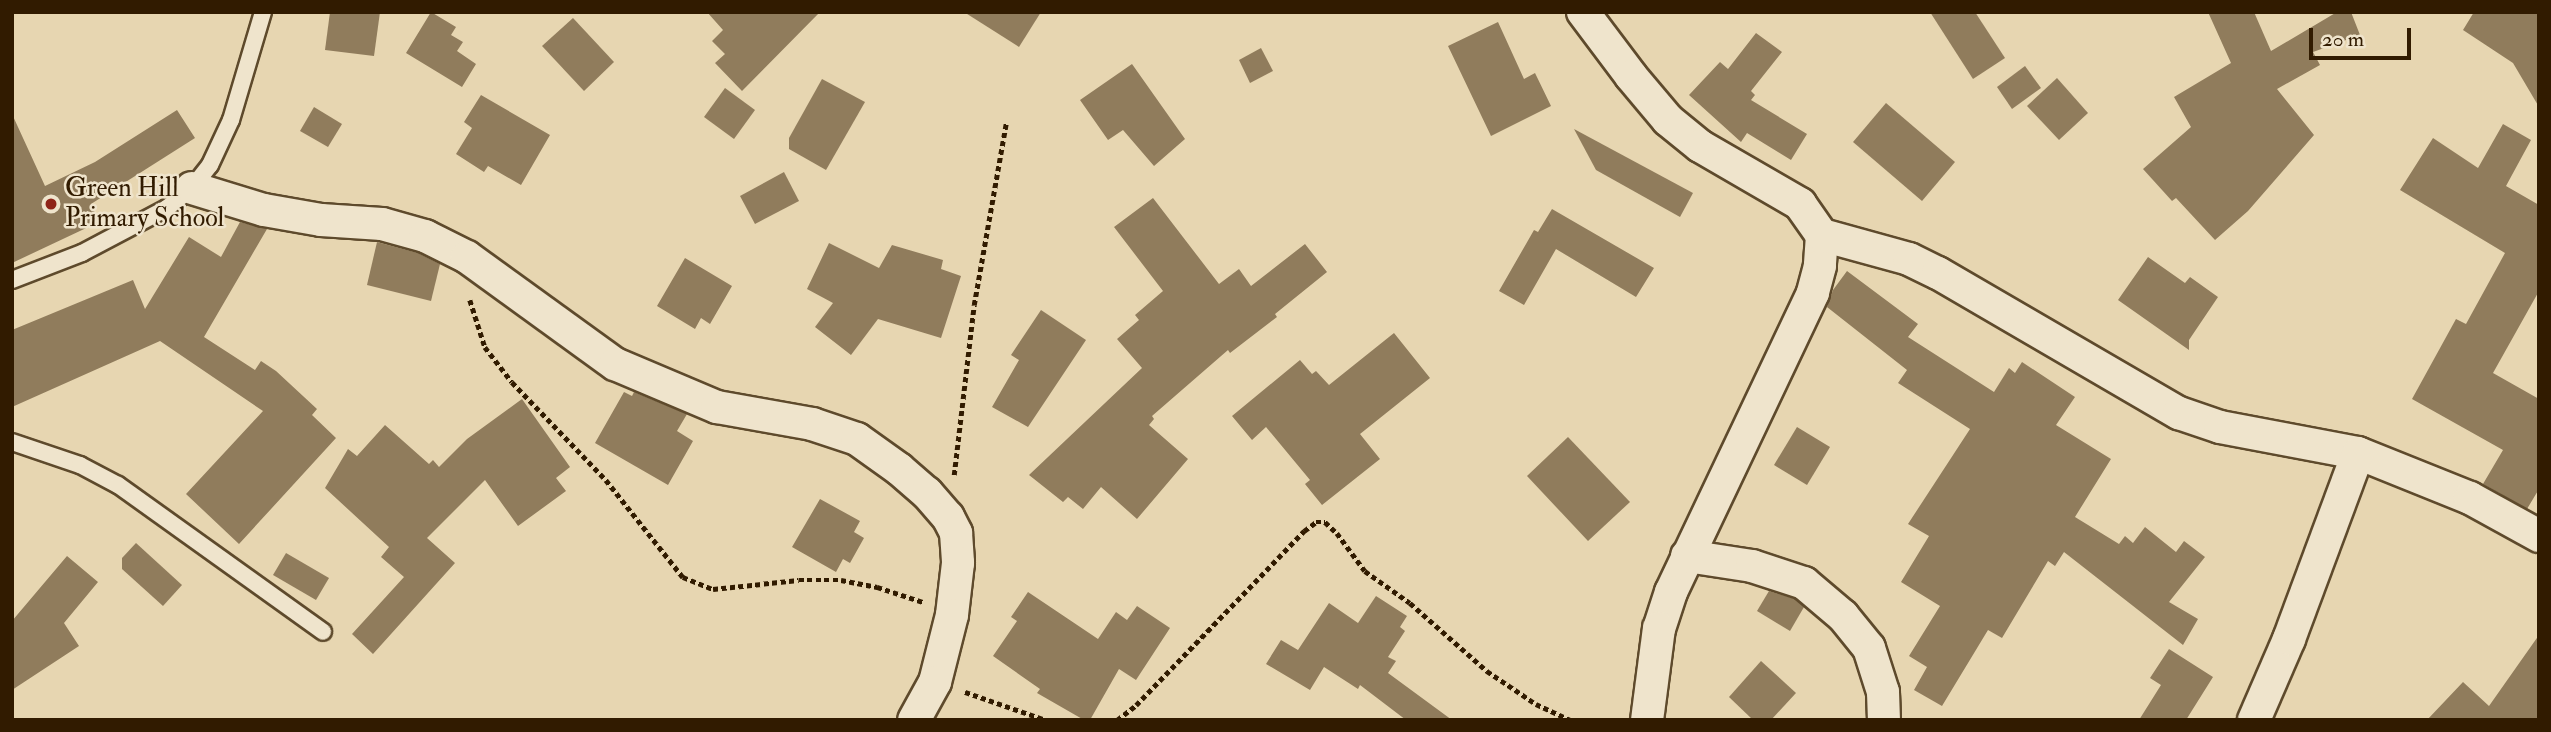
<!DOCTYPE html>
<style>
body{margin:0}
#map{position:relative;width:2551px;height:732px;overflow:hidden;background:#e7d6b1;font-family:"IM FELL Double Pica",serif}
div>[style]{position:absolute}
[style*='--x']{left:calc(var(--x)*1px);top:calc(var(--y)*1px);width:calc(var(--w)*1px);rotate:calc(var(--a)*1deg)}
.building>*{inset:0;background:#907c5c}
.path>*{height:4.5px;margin-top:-2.25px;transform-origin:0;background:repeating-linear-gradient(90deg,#311b00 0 5px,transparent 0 8.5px)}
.roads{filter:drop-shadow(2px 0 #5e4a2c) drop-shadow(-2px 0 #5e4a2c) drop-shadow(0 2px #5e4a2c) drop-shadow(0 -2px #5e4a2c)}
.service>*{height:16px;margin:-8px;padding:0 8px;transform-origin:8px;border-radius:8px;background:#efe4cc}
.minor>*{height:32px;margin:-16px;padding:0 16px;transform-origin:16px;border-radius:16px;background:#efe4cc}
.dots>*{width:19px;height:19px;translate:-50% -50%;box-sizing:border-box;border:4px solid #efe4cc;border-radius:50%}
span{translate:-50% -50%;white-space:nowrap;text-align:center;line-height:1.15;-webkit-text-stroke:5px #efe4cc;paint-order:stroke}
.poi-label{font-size:26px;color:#311b00}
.left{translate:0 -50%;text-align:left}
.frame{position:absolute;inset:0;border:14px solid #311b00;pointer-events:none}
.scale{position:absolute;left:2309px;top:28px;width:102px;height:32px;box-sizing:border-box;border:4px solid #311b00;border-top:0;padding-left:9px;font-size:21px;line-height:24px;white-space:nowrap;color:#311b00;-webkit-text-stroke:5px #efe4cc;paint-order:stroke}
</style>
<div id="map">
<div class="building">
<i style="clip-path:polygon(330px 12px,380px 12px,374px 56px,325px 50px)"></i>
<i style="clip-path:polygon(431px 12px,456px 27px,451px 35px,463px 42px,457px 51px,476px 64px,462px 87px,406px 53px)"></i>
<i style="clip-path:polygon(707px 12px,820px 12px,742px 91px,715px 63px,725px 54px,712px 41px,723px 30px)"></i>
<i style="clip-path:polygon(964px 12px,1041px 12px,1019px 47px)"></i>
<i style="clip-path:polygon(1930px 12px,1975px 12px,2005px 58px,1973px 79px)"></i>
<i style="clip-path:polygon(2208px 12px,2254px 12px,2271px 51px,2337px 12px,2351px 12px,2360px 35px,2313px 52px,2320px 65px,2277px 89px,2314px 135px,2248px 211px,2215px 240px,2176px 198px,2172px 201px,2143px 169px,2191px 127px,2174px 97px,2231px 63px)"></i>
<i style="clip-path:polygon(2474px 12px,2539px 12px,2539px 107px,2513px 63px,2463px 30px)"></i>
<i style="clip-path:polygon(573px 18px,614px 62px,584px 91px,542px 46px)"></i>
<i style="clip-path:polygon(1498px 22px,1524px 79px,1535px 73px,1551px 106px,1491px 136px,1448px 46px)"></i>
<i style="clip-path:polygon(1756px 33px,1782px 52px,1751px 91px,1755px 95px,1751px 100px,1807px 134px,1791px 160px,1747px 133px,1741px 142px,1689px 95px,1720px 62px,1728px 69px)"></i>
<i style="clip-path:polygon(1261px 48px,1273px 71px,1250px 83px,1239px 60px)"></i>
<i style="clip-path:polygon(1132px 64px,1185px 139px,1154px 166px,1123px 130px,1108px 140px,1080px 100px)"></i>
<i style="clip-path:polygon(2025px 66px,2041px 88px,2012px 109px,1997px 87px)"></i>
<i style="clip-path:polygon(2057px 78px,2088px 113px,2059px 140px,2027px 106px)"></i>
<i style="clip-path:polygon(822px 79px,865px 102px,826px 170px,789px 149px,789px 138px)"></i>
<i style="clip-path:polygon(725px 88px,755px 110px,734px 139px,704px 117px)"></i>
<i style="clip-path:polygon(481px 95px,550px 135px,521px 185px,488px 166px,484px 172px,456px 154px,472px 128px,464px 122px)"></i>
<i style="clip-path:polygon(1886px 103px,1955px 162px,1922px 201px,1853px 142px)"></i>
<i style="clip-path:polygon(314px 107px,342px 124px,328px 147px,300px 131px)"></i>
<i style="clip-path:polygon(177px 110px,195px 138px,91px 204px,99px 222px,12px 263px,12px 114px,45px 186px,95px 162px)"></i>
<i style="clip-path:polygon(2503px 124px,2531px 140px,2506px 186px,2539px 205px,2539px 291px,2493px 373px,2539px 399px,2539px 489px,2527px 509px,2483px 484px,2503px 450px,2412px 399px,2456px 319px,2466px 324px,2505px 253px,2400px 190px,2433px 138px,2478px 168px)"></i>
<i style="clip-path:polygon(1574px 129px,1693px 193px,1680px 217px,1596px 170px)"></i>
<i style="clip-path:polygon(784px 172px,799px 201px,755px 224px,740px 196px)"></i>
<i style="clip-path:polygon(1153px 198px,1219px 284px,1239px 269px,1251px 286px,1305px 244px,1327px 272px,1275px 314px,1277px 317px,1230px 353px,1228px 350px,1152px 416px,1154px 419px,1149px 425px,1188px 459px,1137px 519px,1101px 487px,1083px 509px,1068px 497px,1063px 502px,1029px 475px,1142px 368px,1117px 339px,1139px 320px,1135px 315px,1163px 291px,1114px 227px)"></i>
<i style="clip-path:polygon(1552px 209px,1654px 268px,1636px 297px,1556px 249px,1524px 305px,1499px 291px,1534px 230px,1538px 232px)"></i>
<i style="clip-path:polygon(240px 222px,267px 229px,204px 337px,255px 370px,261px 361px,276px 371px,317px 409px,312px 415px,336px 438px,239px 544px,186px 494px,263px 411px,160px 341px,12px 407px,12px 330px,133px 280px,145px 309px,189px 237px,221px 257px)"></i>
<i style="clip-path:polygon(377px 242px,418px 253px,440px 264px,431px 301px,367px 285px)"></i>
<i style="clip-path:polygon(829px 243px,879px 268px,892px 245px,943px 260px,941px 269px,961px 276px,941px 338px,878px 319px,851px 355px,815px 327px,833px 303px,807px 289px)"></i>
<i style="clip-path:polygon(2148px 257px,2185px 283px,2190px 277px,2218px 297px,2189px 340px,2189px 350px,2118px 300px)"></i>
<i style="clip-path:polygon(685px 258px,732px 286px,710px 324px,701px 318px,695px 329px,657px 306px)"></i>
<i style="clip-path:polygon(1847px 271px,1918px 324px,1908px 337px,1994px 392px,2009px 368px,2015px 373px,2022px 362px,2075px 397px,2056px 425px,2111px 459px,2075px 517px,2119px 544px,2125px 536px,2133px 543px,2145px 527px,2176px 552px,2184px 541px,2205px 557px,2169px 602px,2198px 619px,2183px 645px,2064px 552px,2055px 566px,2048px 561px,2002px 638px,1988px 630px,1942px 706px,1914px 690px,1927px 667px,1909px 656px,1940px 606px,1901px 582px,1929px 536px,1908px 524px,1970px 429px,1898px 383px,1907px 370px,1827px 307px,1833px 290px)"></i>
<i style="clip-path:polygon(1041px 310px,1086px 340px,1028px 427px,992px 407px,1019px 360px,1011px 355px)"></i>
<i style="clip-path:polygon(1394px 333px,1430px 378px,1360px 434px,1380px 459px,1322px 505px,1305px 484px,1310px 480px,1266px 427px,1252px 440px,1232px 416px,1300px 360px,1312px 374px,1316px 371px,1329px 385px)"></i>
<i style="clip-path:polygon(624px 392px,632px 396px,634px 392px,687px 414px,677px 431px,693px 441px,668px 485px,595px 443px)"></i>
<i style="clip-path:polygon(522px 399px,570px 467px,556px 478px,566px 491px,518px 526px,485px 480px,427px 538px,455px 563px,373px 654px,352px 634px,404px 577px,381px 557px,389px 547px,325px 488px,348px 449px,357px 456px,385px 425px,429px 464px,433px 460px,439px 467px,467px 439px)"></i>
<i style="clip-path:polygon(1797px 427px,1830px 447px,1807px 485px,1774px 465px)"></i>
<i style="clip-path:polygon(1568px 437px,1630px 502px,1588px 541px,1527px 476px)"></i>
<i style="clip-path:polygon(820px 499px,860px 521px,854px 532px,864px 538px,850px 563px,843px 559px,836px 572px,792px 547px)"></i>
<i style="clip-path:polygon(136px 543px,182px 585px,163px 606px,122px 569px,122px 558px)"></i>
<i style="clip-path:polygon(286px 553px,329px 578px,316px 600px,273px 575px)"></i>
<i style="clip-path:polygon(67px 556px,98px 582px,64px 623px,79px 646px,12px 690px,12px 621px)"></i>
<i style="clip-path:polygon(1769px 591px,1795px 599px,1804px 607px,1790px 631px,1757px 611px)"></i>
<i style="clip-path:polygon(1028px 592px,1098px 639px,1116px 612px,1127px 620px,1137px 606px,1170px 628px,1136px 680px,1119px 669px,1090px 720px,1084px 720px,1037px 693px,1040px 689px,993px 656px,1017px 621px,1011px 617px)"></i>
<i style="clip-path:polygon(1376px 596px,1407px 616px,1400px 627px,1405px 631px,1388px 657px,1396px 661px,1388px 673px,1452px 720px,1406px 720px,1360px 685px,1358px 689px,1324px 667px,1310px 690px,1266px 664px,1281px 640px,1298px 650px,1329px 603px,1358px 623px)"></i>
<i style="clip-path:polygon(2539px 635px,2539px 720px,2427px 720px,2463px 682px,2489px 706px)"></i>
<i style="clip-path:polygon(2169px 649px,2213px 677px,2186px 720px,2139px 720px,2161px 685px,2150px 678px)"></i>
<i style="clip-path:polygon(1761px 661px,1796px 693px,1771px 720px,1753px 720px,1729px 697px)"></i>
</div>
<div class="path">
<i style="--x:470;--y:300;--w:49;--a:72.3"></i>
<i style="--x:485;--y:347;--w:44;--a:52.4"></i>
<i style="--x:512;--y:382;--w:136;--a:46.2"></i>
<i style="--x:606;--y:480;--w:124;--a:51.6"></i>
<i style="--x:683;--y:577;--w:32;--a:22"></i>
<i style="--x:713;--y:589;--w:86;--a:-6"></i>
<i style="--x:799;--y:580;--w:42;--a:0"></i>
<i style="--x:841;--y:580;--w:37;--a:11"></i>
<i style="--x:877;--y:587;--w:48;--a:18.1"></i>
<i style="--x:954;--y:475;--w:171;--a:-83.3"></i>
<i style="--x:974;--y:305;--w:185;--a:-80"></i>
<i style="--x:965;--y:692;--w:86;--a:19.1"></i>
<i style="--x:1117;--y:720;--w:24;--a:-38"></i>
<i style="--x:1136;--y:705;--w:242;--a:-46"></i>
<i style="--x:1304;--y:531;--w:15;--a:-37"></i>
<i style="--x:1316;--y:522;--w:9;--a:0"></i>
<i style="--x:1325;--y:522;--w:16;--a:43"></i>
<i style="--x:1337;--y:533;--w:47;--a:53.6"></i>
<i style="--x:1365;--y:571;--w:55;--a:35.4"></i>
<i style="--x:1410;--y:603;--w:103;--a:41.4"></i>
<i style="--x:1487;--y:671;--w:59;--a:34"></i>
<i style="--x:1536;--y:704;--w:38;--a:25"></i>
</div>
<div class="roads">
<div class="service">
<i style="--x:12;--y:280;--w:75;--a:-21.1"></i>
<i style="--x:82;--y:253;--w:96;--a:-27.9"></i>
<i style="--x:167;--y:208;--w:32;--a:-39"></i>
<i style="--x:192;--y:188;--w:29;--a:-52"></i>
<i style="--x:210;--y:165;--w:50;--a:-65"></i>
<i style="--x:231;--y:120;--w:113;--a:-73.5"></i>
<i style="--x:12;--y:442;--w:72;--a:18.7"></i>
<i style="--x:80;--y:465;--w:43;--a:27.8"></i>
<i style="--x:118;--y:485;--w:252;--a:35.6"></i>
</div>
<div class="minor">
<i style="--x:1583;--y:12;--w:80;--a:53.1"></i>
<i style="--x:1631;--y:76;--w:57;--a:49.9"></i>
<i style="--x:1668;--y:120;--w:41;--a:39.1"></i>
<i style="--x:1700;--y:146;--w:116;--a:30.1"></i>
<i style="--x:1800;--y:204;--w:38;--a:55"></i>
<i style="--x:1822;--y:235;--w:31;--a:94"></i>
<i style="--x:1820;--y:266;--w:28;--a:105"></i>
<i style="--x:1813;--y:293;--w:331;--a:115.4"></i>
<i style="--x:1671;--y:592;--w:38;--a:108"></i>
<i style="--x:1659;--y:628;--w:93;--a:97.4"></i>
<i style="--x:192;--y:188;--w:75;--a:17"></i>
<i style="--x:264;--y:210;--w:58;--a:10"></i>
<i style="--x:321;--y:220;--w:61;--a:3.8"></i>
<i style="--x:382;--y:224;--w:45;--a:15.6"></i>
<i style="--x:425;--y:236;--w:47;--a:26.6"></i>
<i style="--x:467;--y:257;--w:183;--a:35.9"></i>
<i style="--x:615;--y:364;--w:111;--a:22.9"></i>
<i style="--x:717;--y:407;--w:97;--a:10.1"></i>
<i style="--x:812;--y:424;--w:47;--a:18.4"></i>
<i style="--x:857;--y:439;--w:52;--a:35.5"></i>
<i style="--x:899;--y:469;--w:37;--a:41"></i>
<i style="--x:927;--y:493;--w:32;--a:49"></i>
<i style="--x:948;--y:517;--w:18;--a:63"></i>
<i style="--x:956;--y:533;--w:30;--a:86"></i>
<i style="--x:958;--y:563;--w:52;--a:96.6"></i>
<i style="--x:952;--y:615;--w:69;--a:104.2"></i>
<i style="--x:935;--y:682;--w:43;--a:118.9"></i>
<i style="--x:1822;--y:235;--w:90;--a:15.4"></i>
<i style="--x:1909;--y:259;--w:32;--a:26"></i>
<i style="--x:1938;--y:273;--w:279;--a:30.2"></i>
<i style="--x:2179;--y:413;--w:43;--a:18.9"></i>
<i style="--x:2220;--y:427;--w:140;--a:10.7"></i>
<i style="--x:2358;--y:453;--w:121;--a:21.9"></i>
<i style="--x:2470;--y:498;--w:79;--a:28.8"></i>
<i style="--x:1687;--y:556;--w:66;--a:8.7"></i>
<i style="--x:1752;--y:566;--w:55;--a:18.1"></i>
<i style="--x:1804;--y:583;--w:51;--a:40.2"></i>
<i style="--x:1843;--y:616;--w:41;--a:50.9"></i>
<i style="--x:1869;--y:648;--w:46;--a:72.3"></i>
<i style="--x:1883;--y:692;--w:28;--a:88"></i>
<i style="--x:2254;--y:720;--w:88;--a:-66.6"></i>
<i style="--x:2289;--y:639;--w:198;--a:-69.6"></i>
</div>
</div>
<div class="dots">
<i style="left:51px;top:204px;background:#8f2418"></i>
</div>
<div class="poi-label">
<span class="left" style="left:65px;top:204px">Green Hill<br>Primary School</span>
</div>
<div class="frame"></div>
<div class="scale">20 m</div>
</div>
